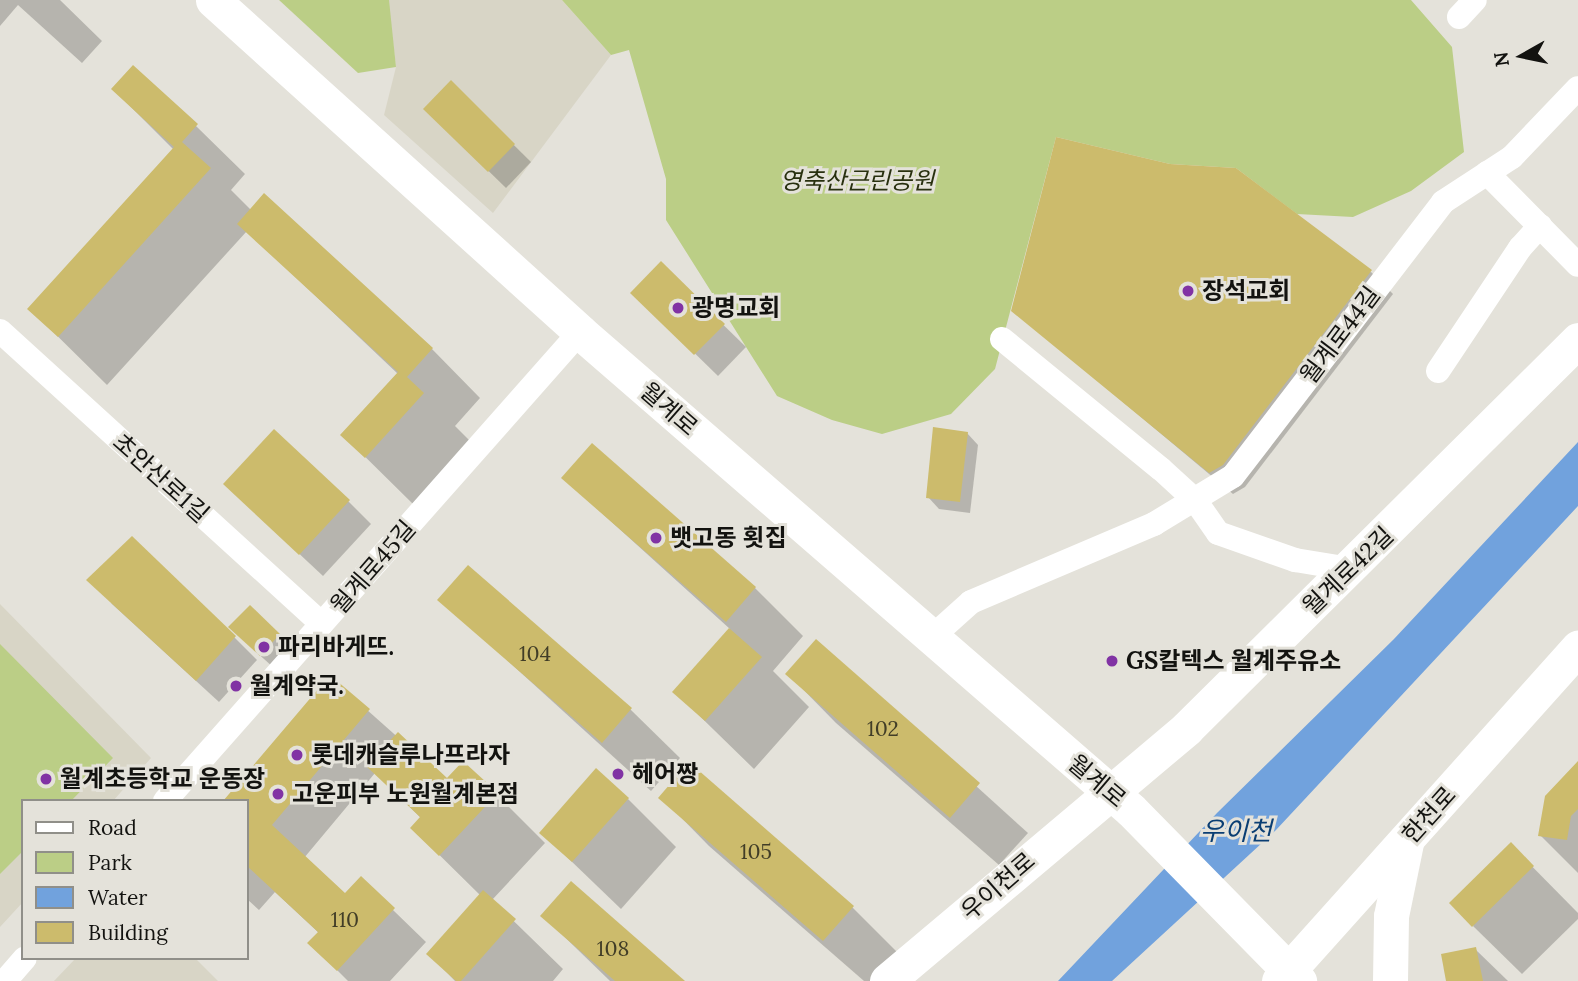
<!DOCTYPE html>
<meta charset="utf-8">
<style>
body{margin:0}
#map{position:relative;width:1578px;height:981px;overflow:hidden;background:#e4e2da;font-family:Lora,"Noto Sans KR",serif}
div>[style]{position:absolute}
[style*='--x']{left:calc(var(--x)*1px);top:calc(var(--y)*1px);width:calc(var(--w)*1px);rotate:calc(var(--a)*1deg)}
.built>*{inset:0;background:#d8d5c6}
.green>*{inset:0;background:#bbce86}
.water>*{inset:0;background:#71a2dd}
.shadow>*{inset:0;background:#0003}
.building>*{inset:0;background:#ccbb6c}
.street>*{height:24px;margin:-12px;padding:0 12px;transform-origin:12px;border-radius:12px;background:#fff}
.secondary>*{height:35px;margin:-17.5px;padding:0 17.5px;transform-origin:17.5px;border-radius:17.5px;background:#fff}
.dots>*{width:19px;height:19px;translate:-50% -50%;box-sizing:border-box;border:4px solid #e4e2da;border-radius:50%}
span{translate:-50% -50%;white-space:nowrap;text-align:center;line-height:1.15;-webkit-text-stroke:6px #e4e2da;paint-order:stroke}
.number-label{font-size:21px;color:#413d27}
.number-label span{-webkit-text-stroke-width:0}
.park-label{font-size:24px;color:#28300f;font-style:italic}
.poi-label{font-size:24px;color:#131310;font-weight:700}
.left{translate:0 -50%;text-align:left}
.street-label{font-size:24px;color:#131310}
.water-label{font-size:26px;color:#0a3e73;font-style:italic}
.legend{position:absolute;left:21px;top:799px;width:228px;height:161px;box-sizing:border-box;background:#e4e2da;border:2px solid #908f89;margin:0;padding:9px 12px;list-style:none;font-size:21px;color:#131310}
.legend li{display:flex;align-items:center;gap:14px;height:35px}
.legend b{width:35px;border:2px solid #908f89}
.north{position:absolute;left:1487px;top:21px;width:70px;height:70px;-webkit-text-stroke:5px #e4e2da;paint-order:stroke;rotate:261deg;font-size:19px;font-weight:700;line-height:28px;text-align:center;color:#131310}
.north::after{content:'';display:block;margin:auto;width:24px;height:32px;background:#131310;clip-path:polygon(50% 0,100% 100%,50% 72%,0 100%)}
</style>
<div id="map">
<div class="built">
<i style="clip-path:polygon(388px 0,562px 0,611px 55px,493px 213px,384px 115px,396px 67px)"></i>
<i style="clip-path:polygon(0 604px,151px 758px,113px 801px,23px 801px,23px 902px,0 927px)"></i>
<i style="clip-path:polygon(76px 958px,195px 958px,218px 981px,54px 981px)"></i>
</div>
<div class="green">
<i style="clip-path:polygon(279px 0,389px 0,396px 67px,358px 73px)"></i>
<i style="clip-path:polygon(562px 0,1411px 0,1452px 47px,1464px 152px,1411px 191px,1353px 217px,1297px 214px,1236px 168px,1170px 164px,1056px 137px,995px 369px,951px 414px,882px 434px,832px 420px,777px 396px,666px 220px,666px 179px,629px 50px,611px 55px)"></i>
<i style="clip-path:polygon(0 644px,113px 758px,71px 801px,23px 801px,23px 851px,0 874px)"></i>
</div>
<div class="water">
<i style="clip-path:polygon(1578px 442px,1578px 506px,1276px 830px,1112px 981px,1058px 981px,1217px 813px,1394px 639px)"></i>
</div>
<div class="shadow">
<i style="clip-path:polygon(0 0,60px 0,102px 41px,82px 63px,18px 5px,0 26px)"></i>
<i style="clip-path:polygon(451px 83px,531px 162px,506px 188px,425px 109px)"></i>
<i style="clip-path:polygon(113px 89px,196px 126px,245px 174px,231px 190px,251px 210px,432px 349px,480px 398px,455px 426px,471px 442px,414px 505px,343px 435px,398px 374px,247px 231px,107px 385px,30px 309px,174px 150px)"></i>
<i style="clip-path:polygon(661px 264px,746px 347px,718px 376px,633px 293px)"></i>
<i style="clip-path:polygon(1371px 272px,1393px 294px,1245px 487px,1233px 494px,1013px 310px)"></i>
<i style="clip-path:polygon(967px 433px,978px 445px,970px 513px,939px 509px,928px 497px)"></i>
<i style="clip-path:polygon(563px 478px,755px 588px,803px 636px,773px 671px,809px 707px,754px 769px,675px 692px,730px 629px)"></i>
<i style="clip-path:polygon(348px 501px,371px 524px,323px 576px,248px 506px)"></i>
<i style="clip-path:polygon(468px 567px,631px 710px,680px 758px,651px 791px,440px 599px)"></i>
<i style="clip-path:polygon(111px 603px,234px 637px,257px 660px,219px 702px)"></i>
<i style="clip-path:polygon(250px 607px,301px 658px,284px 677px,253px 649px)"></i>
<i style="clip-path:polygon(816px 641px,1028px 833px,999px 865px,836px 723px,788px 674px)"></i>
<i style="clip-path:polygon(330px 677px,447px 781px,496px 794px,545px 843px,492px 900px,563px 969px,553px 981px,455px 981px,429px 954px,481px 896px,412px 828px,421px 818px,375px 773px,304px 858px,345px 896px,361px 879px,426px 942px,390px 981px,348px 981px,310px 943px,319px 933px,275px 892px,259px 910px,247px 899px,247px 801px)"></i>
<i style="clip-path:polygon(1578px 764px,1578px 873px,1540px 835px)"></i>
<i style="clip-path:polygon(661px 797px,852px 907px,901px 956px,879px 981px,864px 981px,709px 846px)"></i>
<i style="clip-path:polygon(628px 799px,676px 847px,621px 909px,542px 833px)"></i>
<i style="clip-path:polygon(1511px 845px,1578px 913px,1578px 919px,1522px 974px,1473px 926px)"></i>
<i style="clip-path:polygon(543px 916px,683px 981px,610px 981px)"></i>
<i style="clip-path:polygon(1475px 949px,1508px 981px,1448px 981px)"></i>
</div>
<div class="building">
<i style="clip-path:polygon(133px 65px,198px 124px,182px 142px,211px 168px,58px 337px,27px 309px,174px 147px,111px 89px)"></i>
<i style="clip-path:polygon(451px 80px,515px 144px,488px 172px,423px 109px)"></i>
<i style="clip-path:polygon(1056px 137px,1170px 164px,1236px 168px,1372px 270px,1223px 465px,1209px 473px,1011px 311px)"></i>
<i style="clip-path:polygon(264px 193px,433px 348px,407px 377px,424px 393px,365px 458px,340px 435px,398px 372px,237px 224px)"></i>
<i style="clip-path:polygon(661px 261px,725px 324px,694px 355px,630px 293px)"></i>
<i style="clip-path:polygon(933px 427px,968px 432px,960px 502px,926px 498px)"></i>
<i style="clip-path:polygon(274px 429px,350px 500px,299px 555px,223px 484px)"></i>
<i style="clip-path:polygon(592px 443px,756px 587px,726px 622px,561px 478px)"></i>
<i style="clip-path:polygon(132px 536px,236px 636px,196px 681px,86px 580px)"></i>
<i style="clip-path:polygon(468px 565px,632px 708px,602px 743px,437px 600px)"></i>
<i style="clip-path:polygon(250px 605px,280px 634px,260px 656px,228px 627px)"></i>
<i style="clip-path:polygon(729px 628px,762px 657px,705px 721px,672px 692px)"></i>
<i style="clip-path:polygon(816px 639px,980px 783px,950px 818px,785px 674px)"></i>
<i style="clip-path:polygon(330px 675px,370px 709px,272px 825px,345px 893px,361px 876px,395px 908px,337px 971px,307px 943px,318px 932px,247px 866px,247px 801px,223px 801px)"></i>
<i style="clip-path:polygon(398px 732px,447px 778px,463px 761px,498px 793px,439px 856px,410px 828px,420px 817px,366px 766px)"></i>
<i style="clip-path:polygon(1578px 761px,1578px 809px,1571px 816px,1567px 840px,1538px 836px,1545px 796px)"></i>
<i style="clip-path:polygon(689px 762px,854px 906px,823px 941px,658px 798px)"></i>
<i style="clip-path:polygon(596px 768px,629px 798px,572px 862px,539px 833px)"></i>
<i style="clip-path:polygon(1511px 842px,1534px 866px,1472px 927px,1449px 903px)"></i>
<i style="clip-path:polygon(571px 881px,685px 981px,615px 981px,540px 916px)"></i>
<i style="clip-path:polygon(483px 890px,516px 919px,461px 981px,456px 981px,426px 954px)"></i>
<i style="clip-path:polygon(1476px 947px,1483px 981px,1446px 981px,1441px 954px)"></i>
</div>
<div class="street">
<i style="--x:1459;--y:17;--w:23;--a:-47"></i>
<i style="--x:1487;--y:173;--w:129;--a:45.3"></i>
<i style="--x:0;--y:331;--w:435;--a:42.3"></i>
<i style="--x:1002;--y:339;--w:205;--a:39.3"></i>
<i style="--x:1161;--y:469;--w:46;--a:42.4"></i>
<i style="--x:1195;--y:500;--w:40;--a:55.1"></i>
<i style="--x:1218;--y:533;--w:82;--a:19.3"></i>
<i style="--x:1295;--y:560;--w:56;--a:9.3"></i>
<i style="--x:1438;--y:371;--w:148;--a:-56.3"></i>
<i style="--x:1520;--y:248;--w:30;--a:-48"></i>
<i style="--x:932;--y:637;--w:52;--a:-41.9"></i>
<i style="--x:971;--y:602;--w:199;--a:-23.1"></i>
<i style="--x:1154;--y:524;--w:92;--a:-31.3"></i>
<i style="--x:1233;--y:476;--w:345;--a:-52.5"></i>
<i style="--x:1443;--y:202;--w:82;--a:-33.1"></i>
<i style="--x:1512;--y:157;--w:95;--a:-46.3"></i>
<i style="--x:165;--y:801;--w:626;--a:-48.5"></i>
<i style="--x:5;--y:981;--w:30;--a:-49"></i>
</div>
<div class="secondary">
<i style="--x:213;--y:0;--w:495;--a:42.1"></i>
<i style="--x:580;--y:332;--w:729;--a:40.94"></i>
<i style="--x:1131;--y:810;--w:240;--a:45.5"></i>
<i style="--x:887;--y:981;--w:392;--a:-40.1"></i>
<i style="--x:1187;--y:728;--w:551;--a:-44.78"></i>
<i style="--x:1279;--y:981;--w:448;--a:-48.1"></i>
<i style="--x:1390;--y:981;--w:65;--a:-89.1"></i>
<i style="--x:1391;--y:916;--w:75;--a:-78.4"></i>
</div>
<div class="dots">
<i style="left:1188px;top:291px;background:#8133a4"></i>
<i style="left:678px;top:308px;background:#8133a4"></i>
<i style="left:656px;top:538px;background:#8133a4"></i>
<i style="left:264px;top:647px;background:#8133a4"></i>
<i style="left:1112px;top:661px;background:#8133a4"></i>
<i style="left:236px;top:686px;background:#8133a4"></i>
<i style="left:297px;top:755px;background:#8133a4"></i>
<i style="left:618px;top:774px;background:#8133a4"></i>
<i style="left:46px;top:779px;background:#8133a4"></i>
<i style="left:278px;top:794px;background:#8133a4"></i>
</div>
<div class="number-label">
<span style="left:535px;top:654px">104</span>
<span style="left:883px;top:729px">102</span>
<span style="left:756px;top:852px">105</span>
<span style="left:345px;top:920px">110</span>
<span style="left:613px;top:949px">108</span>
</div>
<div class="park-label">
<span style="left:857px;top:181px">영축산근린공원</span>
</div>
<div class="poi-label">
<span class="left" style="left:1202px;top:291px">장석교회</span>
<span class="left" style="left:692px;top:308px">광명교회</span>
<span class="left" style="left:670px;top:538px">뱃고동 횟집</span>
<span class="left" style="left:278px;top:647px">파리바게뜨.</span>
<span class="left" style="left:1126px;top:661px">GS칼텍스 월계주유소</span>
<span class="left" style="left:250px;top:686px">월계약국.</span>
<span class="left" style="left:311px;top:755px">롯데캐슬루나프라자</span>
<span class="left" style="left:632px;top:774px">헤어짱</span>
<span class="left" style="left:60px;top:779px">월계초등학교 운동장</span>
<span class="left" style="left:292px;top:794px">고운피부 노원월계본점</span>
</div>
<div class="street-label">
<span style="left:1340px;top:335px;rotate:-53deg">월계로44길</span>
<span style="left:669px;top:409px;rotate:41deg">월계로</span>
<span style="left:161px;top:478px;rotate:42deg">초안산로1길</span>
<span style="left:373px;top:567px;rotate:-49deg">월계로45길</span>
<span style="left:1348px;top:571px;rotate:-44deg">월계로42길</span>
<span style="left:1097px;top:781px;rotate:40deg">월계로</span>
<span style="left:1429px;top:815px;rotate:-48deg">한천로</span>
<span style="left:998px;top:886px;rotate:-41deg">우이천로</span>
</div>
<div class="water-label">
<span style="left:1236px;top:831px">우이천</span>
</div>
<ul class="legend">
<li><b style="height:9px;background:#fff"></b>Road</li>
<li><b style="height:19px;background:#bbce86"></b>Park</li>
<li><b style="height:19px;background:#71a2dd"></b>Water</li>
<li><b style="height:19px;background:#ccbb6c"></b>Building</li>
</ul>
<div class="north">N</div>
</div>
